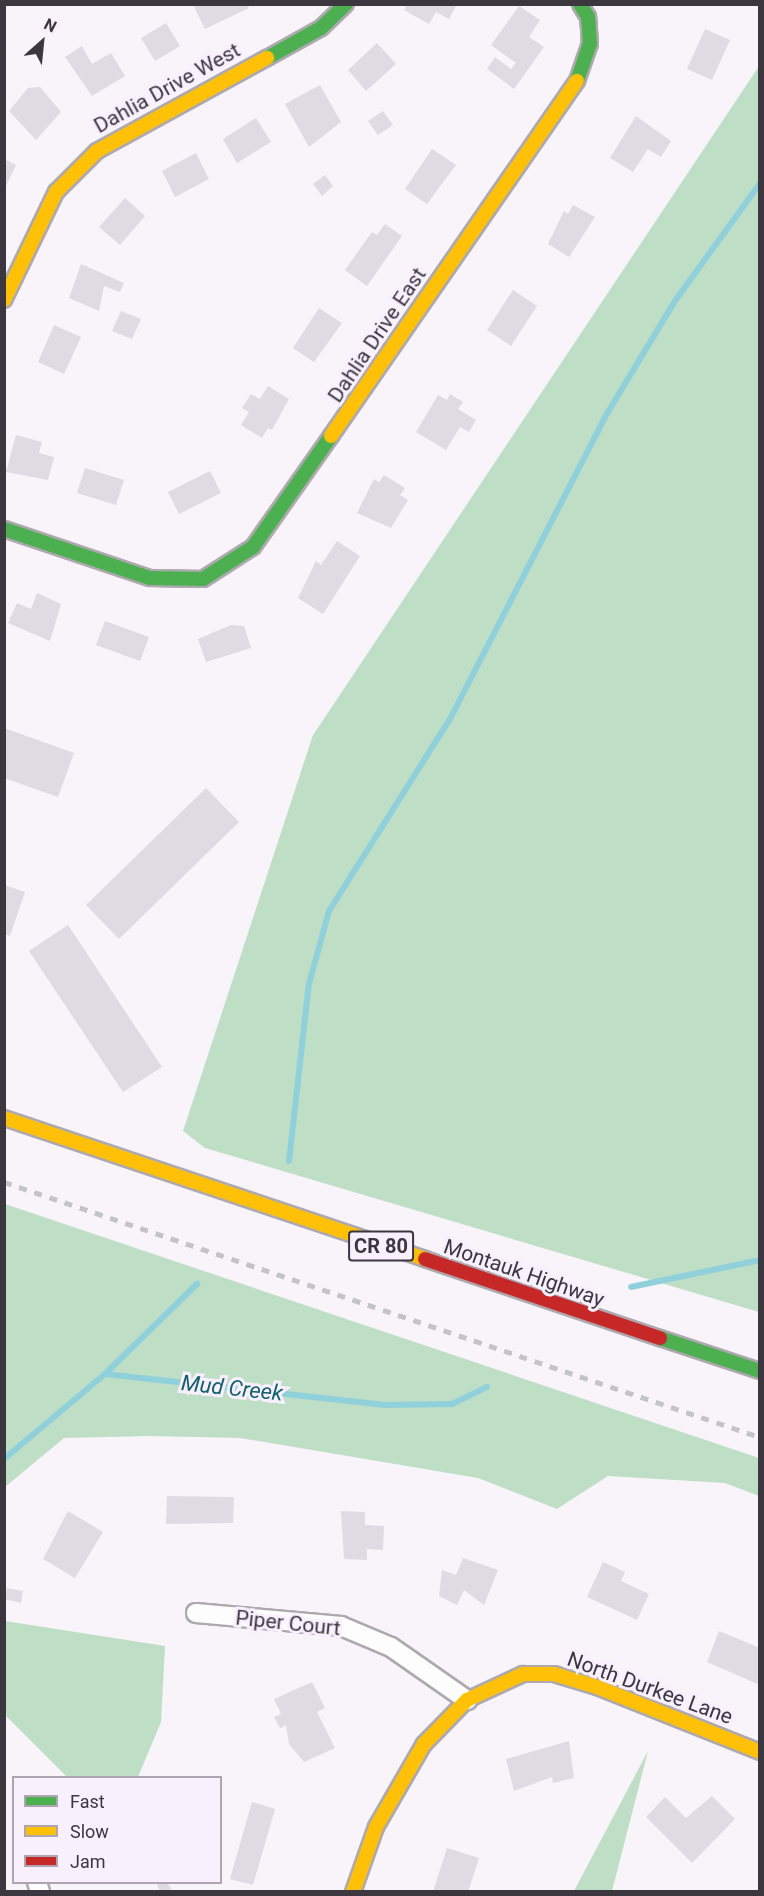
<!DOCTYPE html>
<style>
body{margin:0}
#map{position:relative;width:764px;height:1896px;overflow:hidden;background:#f8f4fa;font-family:Roboto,sans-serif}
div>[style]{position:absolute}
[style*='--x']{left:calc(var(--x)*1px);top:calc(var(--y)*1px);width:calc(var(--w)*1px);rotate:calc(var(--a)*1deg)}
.forest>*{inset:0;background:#bfdec6}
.stream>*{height:6px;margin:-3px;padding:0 3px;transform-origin:3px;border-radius:3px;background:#8fd0da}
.building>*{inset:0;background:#e0dae2}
.roads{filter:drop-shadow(2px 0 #ada9af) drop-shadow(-2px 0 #ada9af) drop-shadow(0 2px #ada9af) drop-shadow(0 -2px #ada9af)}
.street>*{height:18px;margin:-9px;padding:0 9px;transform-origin:9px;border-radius:9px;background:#fefdfe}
.fast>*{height:14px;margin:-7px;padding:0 7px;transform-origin:7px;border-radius:7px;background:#4caf50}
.slow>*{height:14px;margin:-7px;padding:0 7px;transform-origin:7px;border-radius:7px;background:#ffc107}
.jam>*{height:14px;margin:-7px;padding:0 7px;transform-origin:7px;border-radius:7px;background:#c62828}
.rail>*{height:4.5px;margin-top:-2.25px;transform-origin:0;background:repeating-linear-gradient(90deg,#c4c3c5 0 8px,transparent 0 16px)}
span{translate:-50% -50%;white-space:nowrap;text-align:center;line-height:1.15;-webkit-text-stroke:6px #f9f0fe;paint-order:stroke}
.shield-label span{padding:2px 4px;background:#f9f0fe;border:2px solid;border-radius:4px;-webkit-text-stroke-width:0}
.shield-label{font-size:20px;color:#3c363f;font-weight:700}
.street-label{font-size:21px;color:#3c363f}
.water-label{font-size:22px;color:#12626c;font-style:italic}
.frame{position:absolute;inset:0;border:6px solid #3c363f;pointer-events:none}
.legend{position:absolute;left:12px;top:1776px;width:210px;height:108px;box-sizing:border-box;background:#f9f0fe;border:2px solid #ada6b2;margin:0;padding:8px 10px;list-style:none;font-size:18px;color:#3c363f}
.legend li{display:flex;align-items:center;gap:12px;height:30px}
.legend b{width:30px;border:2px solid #ada6b2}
.north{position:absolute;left:12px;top:12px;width:60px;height:60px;-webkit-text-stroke:4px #f9f0fe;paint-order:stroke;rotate:27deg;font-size:16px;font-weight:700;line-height:24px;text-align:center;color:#3c363f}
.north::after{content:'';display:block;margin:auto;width:21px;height:27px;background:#3c363f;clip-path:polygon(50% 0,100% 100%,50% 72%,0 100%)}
</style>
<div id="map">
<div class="forest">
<i style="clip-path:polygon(759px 66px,759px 1312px,205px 1148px,183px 1131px,313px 735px)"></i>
<i style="clip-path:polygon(5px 1204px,759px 1458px,759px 1496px,725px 1483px,608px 1476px,557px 1509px,478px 1478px,240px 1438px,150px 1436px,64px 1438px,5px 1487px)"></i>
<i style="clip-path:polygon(5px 1621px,165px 1646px,161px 1722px,138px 1777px,67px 1777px,5px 1715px)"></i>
<i style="clip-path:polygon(648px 1751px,612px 1891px,574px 1891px)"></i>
</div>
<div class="stream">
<i style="--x:289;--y:1161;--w:178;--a:-83.6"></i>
<i style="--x:309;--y:984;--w:76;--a:-74.7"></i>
<i style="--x:329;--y:911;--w:227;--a:-57.8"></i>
<i style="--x:450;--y:719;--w:339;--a:-62.8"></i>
<i style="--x:605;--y:417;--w:135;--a:-58.9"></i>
<i style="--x:675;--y:301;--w:145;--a:-54.2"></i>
<i style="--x:631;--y:1287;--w:132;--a:-11.8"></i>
<i style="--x:105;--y:1374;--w:129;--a:-44.4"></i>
<i style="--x:4;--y:1459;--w:132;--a:-40.1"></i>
<i style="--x:105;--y:1374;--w:282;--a:6.3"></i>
<i style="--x:385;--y:1405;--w:67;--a:-0.9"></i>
<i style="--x:452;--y:1404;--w:39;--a:-26"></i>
</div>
<div class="building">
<i style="clip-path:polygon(197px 4px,247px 4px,249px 8px,205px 29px,194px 7px)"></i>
<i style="clip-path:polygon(407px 4px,457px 4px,449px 19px,436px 12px,429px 24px,404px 10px)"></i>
<i style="clip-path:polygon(519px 6px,540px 20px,529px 37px,544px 47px,514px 89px,487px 69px,495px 57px,511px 69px,516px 63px,491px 45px)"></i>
<i style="clip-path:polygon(166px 23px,180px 46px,155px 61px,141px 38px)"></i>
<i style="clip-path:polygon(705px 29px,730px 40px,712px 80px,687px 69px)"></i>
<i style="clip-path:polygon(377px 43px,396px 64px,366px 91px,348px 70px)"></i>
<i style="clip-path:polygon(82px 46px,92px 64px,111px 53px,125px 76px,92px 96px,65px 57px)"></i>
<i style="clip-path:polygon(320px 85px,341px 122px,309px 147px,285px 104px)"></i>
<i style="clip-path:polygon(40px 87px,61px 112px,36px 140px,9px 111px,28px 88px)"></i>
<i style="clip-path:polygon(383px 111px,393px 125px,378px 135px,368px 121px)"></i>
<i style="clip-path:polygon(636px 116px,671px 141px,661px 157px,648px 149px,633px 172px,610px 158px)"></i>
<i style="clip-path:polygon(256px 118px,271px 142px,237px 163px,223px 139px)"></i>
<i style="clip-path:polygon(432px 149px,456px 165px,427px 204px,405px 189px)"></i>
<i style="clip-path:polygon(196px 153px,209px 179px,175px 197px,162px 171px)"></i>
<i style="clip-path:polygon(4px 159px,16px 165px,4px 190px)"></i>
<i style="clip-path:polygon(325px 175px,333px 186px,322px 196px,313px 184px)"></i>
<i style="clip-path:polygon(125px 198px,145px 216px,120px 245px,99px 227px)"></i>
<i style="clip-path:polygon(573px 205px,595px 217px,569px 257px,548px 244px,564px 211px,568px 214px)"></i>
<i style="clip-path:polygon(385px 224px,402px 236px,367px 286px,345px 270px,372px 232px,377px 235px)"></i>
<i style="clip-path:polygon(81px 264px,124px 283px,120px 292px,104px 286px,99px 311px,69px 298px)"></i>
<i style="clip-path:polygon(513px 290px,537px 306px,511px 346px,487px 330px)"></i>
<i style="clip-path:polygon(319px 308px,342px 323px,314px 362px,293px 348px)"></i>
<i style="clip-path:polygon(121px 311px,141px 319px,132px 339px,112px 331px)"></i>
<i style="clip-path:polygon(54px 325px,81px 337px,64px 374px,38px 362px)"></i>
<i style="clip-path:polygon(268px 386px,289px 399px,272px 430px,268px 428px,262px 438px,241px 425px,249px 412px,242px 408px,251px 394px,260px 399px)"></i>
<i style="clip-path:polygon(450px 394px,463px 402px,458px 409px,476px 420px,469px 432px,460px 427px,446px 450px,416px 432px,438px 395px,447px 400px)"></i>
<i style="clip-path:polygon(16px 435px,42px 442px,39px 453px,54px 457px,48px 480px,6px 472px)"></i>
<i style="clip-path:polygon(85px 468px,124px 480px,116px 505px,77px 493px)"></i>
<i style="clip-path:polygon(210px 471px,221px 493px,179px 514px,168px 492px)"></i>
<i style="clip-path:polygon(384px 475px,405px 488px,400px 495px,408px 500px,391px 528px,357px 513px,374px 479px,379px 482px)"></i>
<i style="clip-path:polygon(337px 541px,360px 556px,323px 614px,298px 598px,316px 561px,321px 565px)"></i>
<i style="clip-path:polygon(37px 593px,61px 604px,50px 641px,8px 623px,17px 603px,31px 609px)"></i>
<i style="clip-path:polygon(105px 621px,149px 637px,140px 661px,96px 645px)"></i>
<i style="clip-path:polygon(231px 625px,244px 626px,251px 648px,206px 662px,198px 639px)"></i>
<i style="clip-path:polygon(4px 728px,74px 753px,58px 797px,4px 778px)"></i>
<i style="clip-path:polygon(206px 788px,239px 822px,119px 939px,86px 905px)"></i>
<i style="clip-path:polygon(4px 885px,25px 892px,10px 936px,4px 934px)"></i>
<i style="clip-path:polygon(68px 925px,162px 1067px,123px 1092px,29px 951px)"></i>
<i style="clip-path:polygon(167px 1496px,234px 1497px,233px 1523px,166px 1524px)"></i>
<i style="clip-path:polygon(68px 1511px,103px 1532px,75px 1578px,43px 1559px)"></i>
<i style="clip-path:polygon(341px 1511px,365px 1512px,365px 1525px,384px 1526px,383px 1550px,367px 1549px,367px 1560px,344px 1559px)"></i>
<i style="clip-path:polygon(463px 1558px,498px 1570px,484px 1605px,464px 1590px,457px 1605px,439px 1596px,442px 1570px,456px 1575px)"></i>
<i style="clip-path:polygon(603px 1562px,625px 1572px,621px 1581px,649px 1594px,637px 1620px,587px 1597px)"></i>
<i style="clip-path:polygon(7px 1588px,23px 1591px,21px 1603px,4px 1599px)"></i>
<i style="clip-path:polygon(719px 1631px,760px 1648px,760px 1685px,707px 1662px)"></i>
<i style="clip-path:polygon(312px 1682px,325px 1708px,317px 1712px,335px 1748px,304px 1762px,289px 1744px,286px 1725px,280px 1728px,274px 1717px,281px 1714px,274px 1699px)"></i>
<i style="clip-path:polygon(569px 1741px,574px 1778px,553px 1783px,552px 1777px,514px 1791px,506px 1759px)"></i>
<i style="clip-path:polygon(712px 1796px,735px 1819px,692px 1863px,646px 1817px,665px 1797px,686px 1818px)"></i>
<i style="clip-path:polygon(252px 1802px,275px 1809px,253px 1885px,230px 1879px)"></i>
<i style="clip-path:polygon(447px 1848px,479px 1858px,468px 1892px,433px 1892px)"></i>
<i style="clip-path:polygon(156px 1882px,166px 1882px,172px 1889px,160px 1892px)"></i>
</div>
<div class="roads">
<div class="street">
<i style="--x:196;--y:1613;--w:146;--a:5.1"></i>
<i style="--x:341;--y:1626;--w:54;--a:22.8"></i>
<i style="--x:391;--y:1647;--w:93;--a:34.9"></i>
<i style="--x:37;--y:1882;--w:10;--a:73"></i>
</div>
<div class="fast">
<i style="--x:267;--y:58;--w:62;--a:-29.1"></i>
<i style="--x:321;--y:28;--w:35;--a:-44"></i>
<i style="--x:577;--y:81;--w:39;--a:-71"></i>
<i style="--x:590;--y:44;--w:27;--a:-94"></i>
<i style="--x:588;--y:17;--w:15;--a:-122"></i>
<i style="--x:4;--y:529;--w:154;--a:18.6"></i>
<i style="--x:150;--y:578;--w:53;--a:1.1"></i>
<i style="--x:203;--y:579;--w:59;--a:-32.6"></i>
<i style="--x:253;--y:547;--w:136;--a:-54.9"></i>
<i style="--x:660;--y:1338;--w:105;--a:18.3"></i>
</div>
<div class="slow">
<i style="--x:4;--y:300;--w:120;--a:-64.3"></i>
<i style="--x:56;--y:192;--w:58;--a:-45"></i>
<i style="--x:97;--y:151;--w:194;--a:-28.7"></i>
<i style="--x:331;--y:436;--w:432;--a:-55.3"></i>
<i style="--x:4;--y:1118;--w:444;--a:18.5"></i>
<i style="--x:353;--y:1892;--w:69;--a:-70.5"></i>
<i style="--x:376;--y:1827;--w:96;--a:-60"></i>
<i style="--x:424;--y:1744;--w:62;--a:-45.7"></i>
<i style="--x:467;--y:1700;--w:62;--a:-24.9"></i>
<i style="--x:523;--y:1674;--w:31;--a:0"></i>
<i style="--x:554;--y:1674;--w:45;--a:16.8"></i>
<i style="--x:597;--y:1687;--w:175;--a:21.7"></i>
</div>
<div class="jam">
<i style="--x:425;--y:1259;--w:248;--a:18.6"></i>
</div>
</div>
<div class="rail">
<i style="--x:4;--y:1182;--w:798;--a:18.64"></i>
</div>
<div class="shield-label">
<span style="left:381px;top:1246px">CR 80</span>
</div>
<div class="street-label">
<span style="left:167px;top:88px;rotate:-29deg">Dahlia Drive West</span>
<span style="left:377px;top:335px;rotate:-56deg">Dahlia Drive East</span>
<span style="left:524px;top:1273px;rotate:19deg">Montauk Highway</span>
<span style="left:288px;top:1623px;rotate:6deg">Piper Court</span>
<span style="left:650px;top:1688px;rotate:20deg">North Durkee Lane</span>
</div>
<div class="water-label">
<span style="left:232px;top:1388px;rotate:6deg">Mud Creek</span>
</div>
<div class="frame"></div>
<ul class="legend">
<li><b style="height:8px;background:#4caf50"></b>Fast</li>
<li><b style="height:8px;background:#ffc107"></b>Slow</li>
<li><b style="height:8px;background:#c62828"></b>Jam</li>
</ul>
<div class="north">N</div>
</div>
